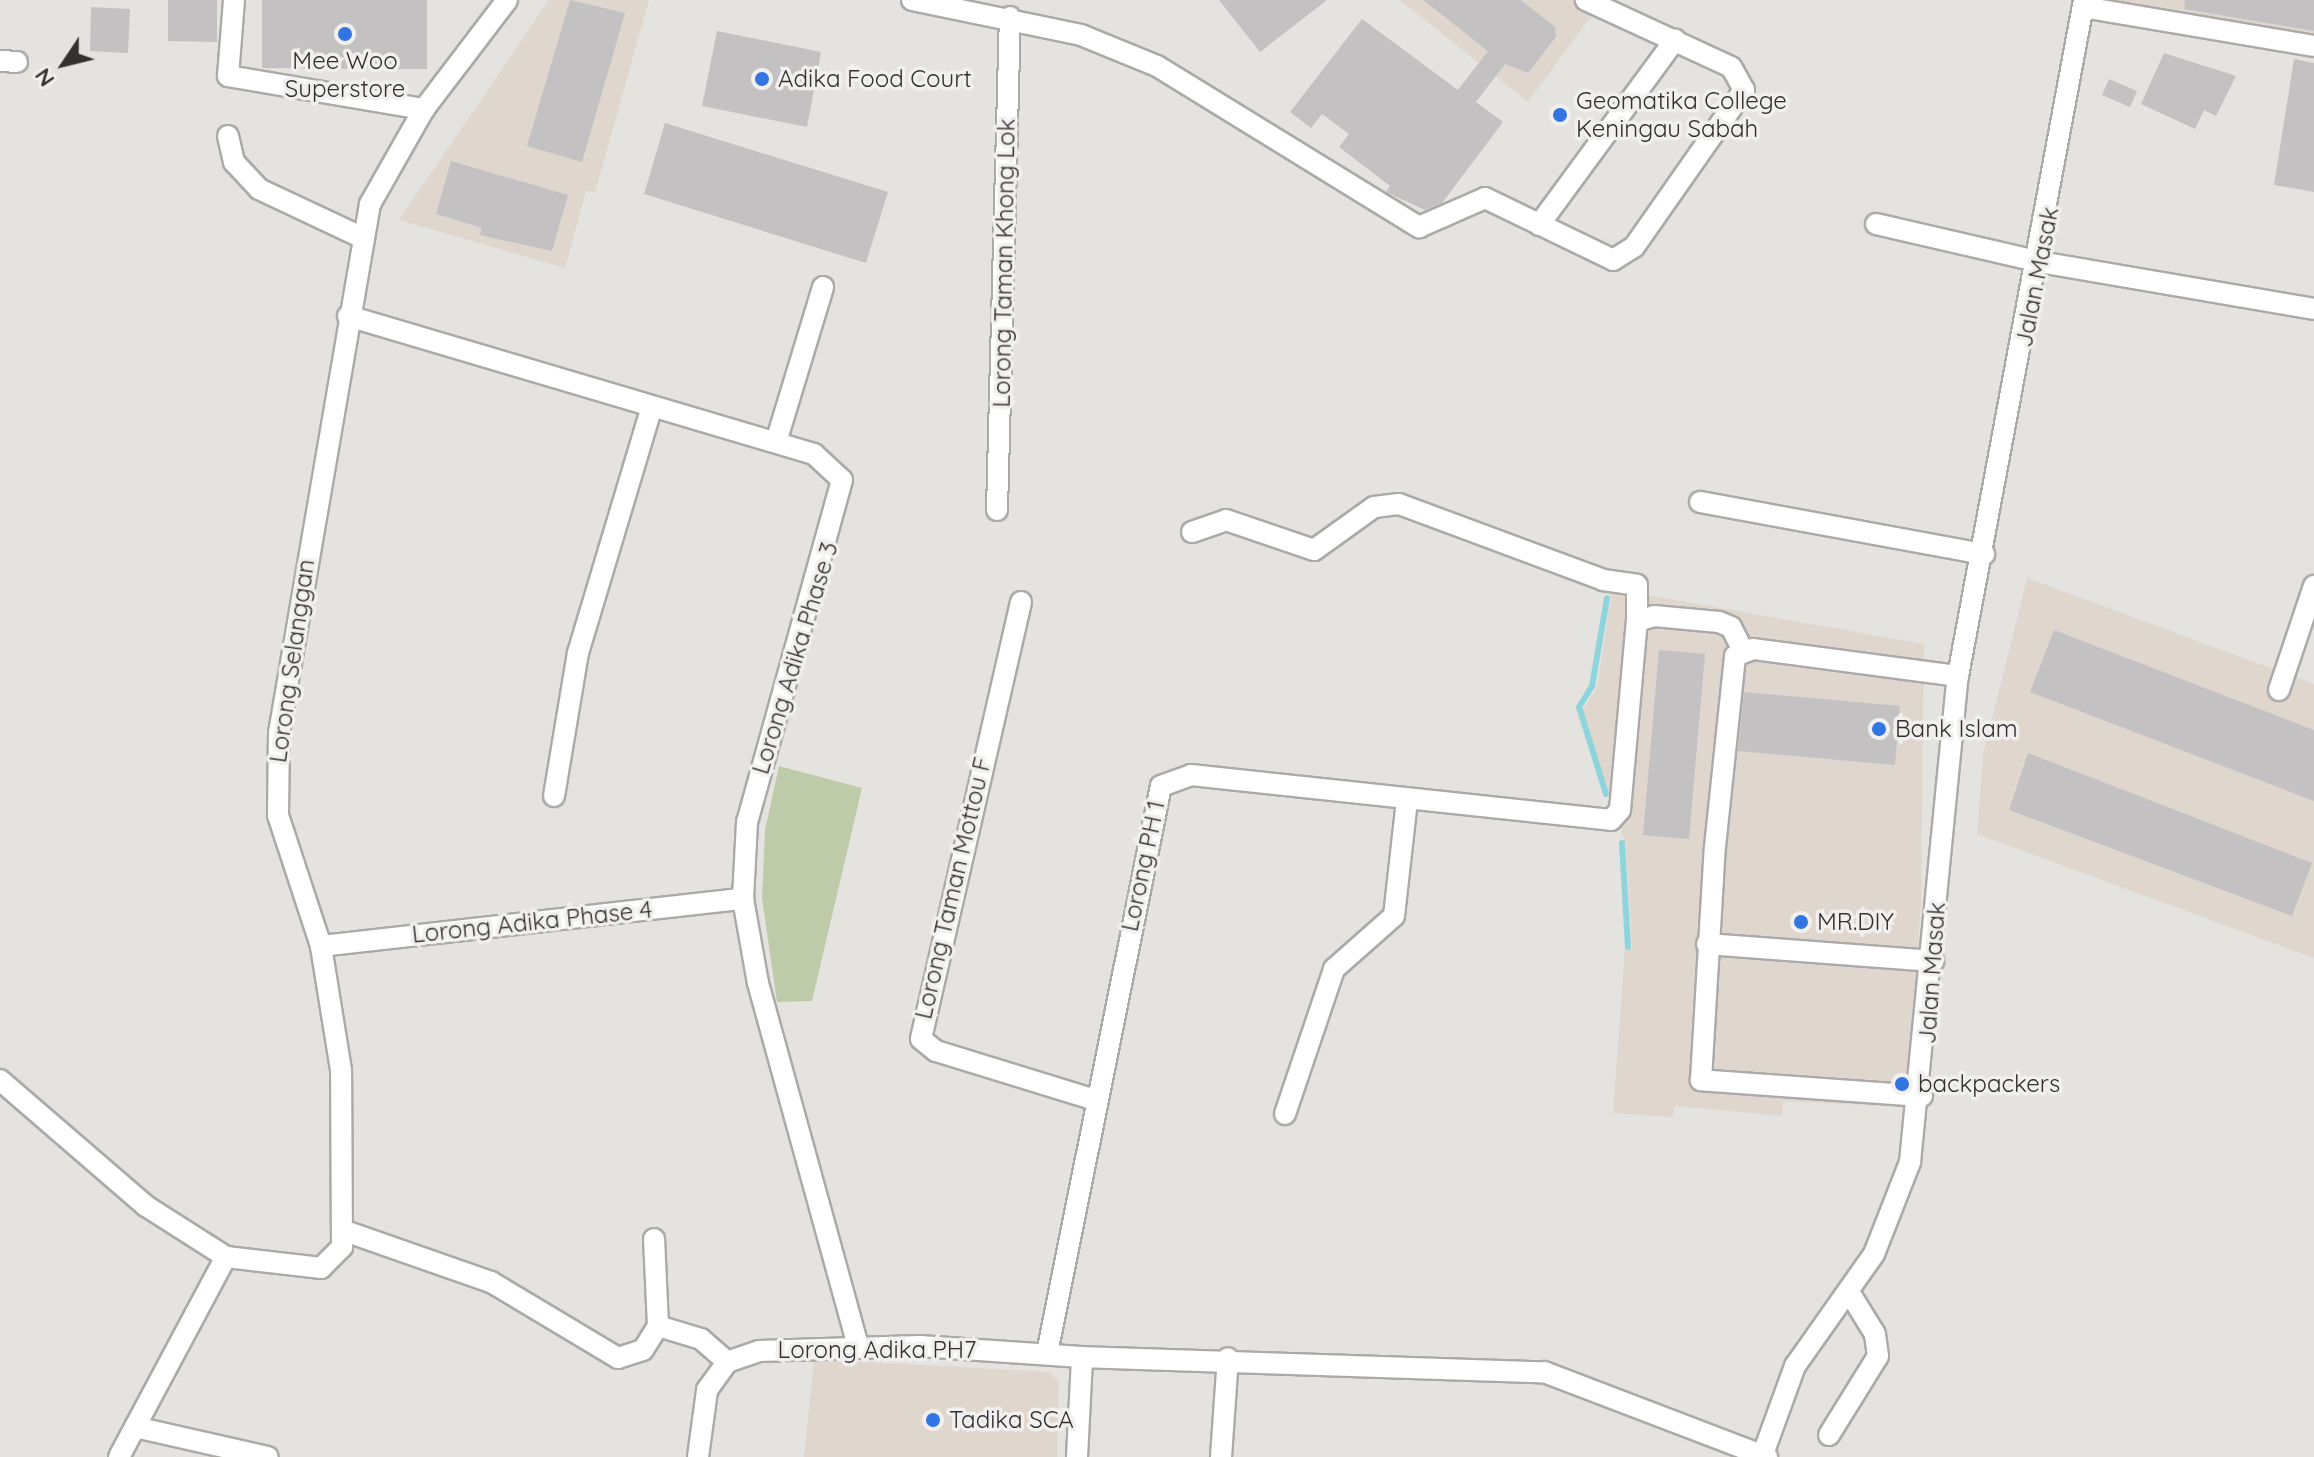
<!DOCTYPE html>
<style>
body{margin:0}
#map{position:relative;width:2314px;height:1457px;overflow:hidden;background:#e5e3e0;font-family:Quicksand,sans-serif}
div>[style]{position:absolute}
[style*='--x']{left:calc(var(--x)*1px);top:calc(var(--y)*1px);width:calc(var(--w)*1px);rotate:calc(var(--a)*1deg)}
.built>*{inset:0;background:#dfd6ce}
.green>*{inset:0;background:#becba8}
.stream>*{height:6px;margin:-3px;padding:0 3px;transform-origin:3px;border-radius:3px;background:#8ed4dc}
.building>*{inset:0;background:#c4c1c2}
.roads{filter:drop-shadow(2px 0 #acaaa8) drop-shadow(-2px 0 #acaaa8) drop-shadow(0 2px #acaaa8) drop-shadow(0 -2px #acaaa8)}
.minor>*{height:20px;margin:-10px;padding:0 10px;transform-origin:10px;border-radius:10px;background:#fff}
.dots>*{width:22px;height:22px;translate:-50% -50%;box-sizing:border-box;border:4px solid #f2f0ee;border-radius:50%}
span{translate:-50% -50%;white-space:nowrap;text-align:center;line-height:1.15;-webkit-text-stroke:7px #f2f0ee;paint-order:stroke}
.poi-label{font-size:24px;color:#323130}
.left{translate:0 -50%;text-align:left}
.street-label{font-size:24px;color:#323130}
.north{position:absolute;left:24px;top:24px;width:80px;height:80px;-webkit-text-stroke:6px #f2f0ee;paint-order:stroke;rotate:235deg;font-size:22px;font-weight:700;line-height:32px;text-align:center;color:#323130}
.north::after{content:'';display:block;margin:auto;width:28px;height:36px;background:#323130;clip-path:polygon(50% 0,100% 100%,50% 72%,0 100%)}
</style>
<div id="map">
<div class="built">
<i style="clip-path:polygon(549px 0,649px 0,595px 193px,586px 191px,565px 268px,399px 220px)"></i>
<i style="clip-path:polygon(1400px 0,1603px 0,1528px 102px)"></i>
<i style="clip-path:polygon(2104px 0,2314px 0,2314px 56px,2100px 23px)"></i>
<i style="clip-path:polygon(2027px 578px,2314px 684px,2314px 958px,1977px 834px,1983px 755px)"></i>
<i style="clip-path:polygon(1612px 589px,1924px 644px,1921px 902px,1907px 1107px,1783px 1101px,1782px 1116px,1674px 1106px,1673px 1117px,1613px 1113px,1625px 947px,1632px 947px,1626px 845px,1582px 711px,1597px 687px)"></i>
<i style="clip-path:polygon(814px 1359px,1050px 1372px,1059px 1383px,1057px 1457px,804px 1457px)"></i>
</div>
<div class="green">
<i style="clip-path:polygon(779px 766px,862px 788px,812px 1001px,777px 1002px,762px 898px,765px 830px)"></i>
</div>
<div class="stream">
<i style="--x:1606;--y:794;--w:91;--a:-107.2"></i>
<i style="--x:1579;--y:707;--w:25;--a:-58"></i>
<i style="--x:1592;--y:686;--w:89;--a:-80.3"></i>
<i style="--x:1622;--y:843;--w:104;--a:86.7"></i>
</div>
<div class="building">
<i style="clip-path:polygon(168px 0,217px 0,217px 42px,168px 41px)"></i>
<i style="clip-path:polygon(262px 0,427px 0,427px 69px,262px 68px)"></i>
<i style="clip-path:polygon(570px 0,625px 13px,582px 162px,527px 146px)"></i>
<i style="clip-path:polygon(1219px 0,1327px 0,1260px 52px)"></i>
<i style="clip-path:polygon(1423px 0,1521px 0,1555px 27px,1556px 37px,1528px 73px,1505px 64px,1476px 102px,1503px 122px,1442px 203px,1425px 210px,1386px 192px,1390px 186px,1339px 147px,1349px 134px,1322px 114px,1311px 128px,1290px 112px,1362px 19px,1458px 90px,1488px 51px)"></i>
<i style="clip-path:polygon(2185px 0,2314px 0,2314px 31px,2184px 9px)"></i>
<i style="clip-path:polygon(91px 7px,130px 9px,128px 53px,90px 51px)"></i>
<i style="clip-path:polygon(717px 31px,821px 52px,807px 127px,702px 106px)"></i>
<i style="clip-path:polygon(2164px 53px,2236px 76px,2216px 116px,2204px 110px,2195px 129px,2141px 104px)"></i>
<i style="clip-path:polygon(2294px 59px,2314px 63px,2314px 192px,2274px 185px)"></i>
<i style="clip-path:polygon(2109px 79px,2137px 91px,2130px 107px,2102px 95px)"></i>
<i style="clip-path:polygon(665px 123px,888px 192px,866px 263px,644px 194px)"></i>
<i style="clip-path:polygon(451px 161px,568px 195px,552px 251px,480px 235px,482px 228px,436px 214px)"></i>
<i style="clip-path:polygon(2054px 630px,2314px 730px,2314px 801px,2030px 692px)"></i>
<i style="clip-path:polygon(1659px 650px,1705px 654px,1689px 839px,1643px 835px)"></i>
<i style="clip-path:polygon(1744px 692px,1900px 706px,1895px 765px,1738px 751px)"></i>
<i style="clip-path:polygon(2028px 753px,2312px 863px,2292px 916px,2009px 810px)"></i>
</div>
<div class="roads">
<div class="minor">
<i style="--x:234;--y:0;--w:76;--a:94.5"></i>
<i style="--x:228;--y:76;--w:199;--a:9.6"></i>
<i style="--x:912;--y:0;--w:173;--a:11.7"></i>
<i style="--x:1081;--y:35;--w:82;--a:22.2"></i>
<i style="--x:1157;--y:66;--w:308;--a:31.6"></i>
<i style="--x:1419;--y:227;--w:72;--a:-23.7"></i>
<i style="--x:1485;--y:198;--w:142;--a:25.8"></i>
<i style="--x:1613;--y:260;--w:25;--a:-32"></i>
<i style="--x:1634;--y:247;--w:192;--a:-55"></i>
<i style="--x:1744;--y:90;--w:26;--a:-119"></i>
<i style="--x:1731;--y:67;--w:160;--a:-155.2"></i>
<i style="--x:2083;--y:7;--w:234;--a:9.6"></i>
<i style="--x:0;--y:61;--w:17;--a:3"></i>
<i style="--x:228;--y:136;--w:27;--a:77"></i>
<i style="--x:234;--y:162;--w:37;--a:47"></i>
<i style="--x:259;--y:189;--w:113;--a:25.2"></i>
<i style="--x:1876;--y:224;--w:168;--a:13"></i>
<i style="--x:2040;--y:262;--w:278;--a:9.7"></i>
<i style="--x:1539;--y:225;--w:230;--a:-53.7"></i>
<i style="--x:348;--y:316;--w:486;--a:16.5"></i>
<i style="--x:814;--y:454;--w:38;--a:43"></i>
<i style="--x:842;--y:480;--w:355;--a:105.5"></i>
<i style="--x:747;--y:822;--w:77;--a:93"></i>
<i style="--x:743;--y:899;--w:85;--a:79.9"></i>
<i style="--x:758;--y:983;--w:376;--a:74.6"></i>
<i style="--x:776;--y:442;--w:162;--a:-73.1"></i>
<i style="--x:1700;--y:502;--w:289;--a:10.4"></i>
<i style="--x:997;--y:510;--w:493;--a:-88.5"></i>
<i style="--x:1192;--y:532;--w:36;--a:-19"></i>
<i style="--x:1226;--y:520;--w:93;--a:18.8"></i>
<i style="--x:1314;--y:550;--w:74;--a:-35.6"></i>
<i style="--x:1374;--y:507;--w:25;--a:-7"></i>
<i style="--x:1399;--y:504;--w:218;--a:20.4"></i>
<i style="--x:1603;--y:580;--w:34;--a:8"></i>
<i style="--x:1637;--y:585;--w:36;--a:90"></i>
<i style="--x:1021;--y:602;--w:448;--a:102.9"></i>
<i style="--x:921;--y:1039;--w:19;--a:39"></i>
<i style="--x:936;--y:1051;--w:166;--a:17.1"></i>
<i style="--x:2279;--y:690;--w:110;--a:-71.4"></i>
<i style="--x:554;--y:796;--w:145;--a:-80.5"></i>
<i style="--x:578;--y:653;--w:255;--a:-73.3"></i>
<i style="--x:1707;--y:944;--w:227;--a:4.3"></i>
<i style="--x:321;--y:946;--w:425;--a:-6.4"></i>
<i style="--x:0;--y:1080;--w:193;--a:40.8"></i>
<i style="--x:146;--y:1206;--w:95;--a:32.5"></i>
<i style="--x:1922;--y:1096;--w:222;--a:-175.9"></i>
<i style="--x:1701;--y:1080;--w:233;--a:-86.6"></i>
<i style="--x:1715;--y:847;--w:192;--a:-84"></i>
<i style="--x:1735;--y:656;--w:19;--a:-21"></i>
<i style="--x:1753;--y:649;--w:207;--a:7.5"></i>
<i style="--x:1285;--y:1114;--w:153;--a:-71.3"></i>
<i style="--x:1334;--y:969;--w:80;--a:-41.5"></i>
<i style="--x:1394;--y:916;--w:117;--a:-83.6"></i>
<i style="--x:345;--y:1231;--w:155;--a:19.3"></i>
<i style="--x:491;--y:1282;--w:148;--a:30.9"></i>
<i style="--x:618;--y:1358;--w:26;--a:-18"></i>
<i style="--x:643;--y:1350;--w:28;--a:-58"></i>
<i style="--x:658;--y:1326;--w:87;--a:-92.6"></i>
<i style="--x:658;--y:1326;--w:45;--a:16.8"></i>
<i style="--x:701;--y:1339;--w:35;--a:41"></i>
<i style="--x:1047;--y:1353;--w:578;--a:-78.63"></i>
<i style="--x:1161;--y:786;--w:32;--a:-20"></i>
<i style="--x:1191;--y:775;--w:422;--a:6.1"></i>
<i style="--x:1611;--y:820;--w:13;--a:-48"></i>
<i style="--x:1620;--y:810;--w:190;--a:-84.9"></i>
<i style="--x:1637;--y:621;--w:18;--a:-16"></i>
<i style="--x:1654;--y:616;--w:65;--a:5.3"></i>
<i style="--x:1719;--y:622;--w:13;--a:23"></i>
<i style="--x:1731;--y:627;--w:27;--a:63"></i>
<i style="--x:135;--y:1427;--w:136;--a:12.7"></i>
<i style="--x:1829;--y:1435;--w:93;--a:-58.2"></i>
<i style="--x:1878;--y:1356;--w:22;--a:-98"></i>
<i style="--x:1875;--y:1334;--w:49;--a:-121.8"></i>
<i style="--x:1763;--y:1454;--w:94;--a:-70"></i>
<i style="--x:1795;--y:1366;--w:137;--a:-54.8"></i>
<i style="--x:1874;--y:1254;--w:99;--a:-68.6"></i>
<i style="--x:1910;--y:1162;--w:488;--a:-84.4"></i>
<i style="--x:1958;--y:676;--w:688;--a:-79.44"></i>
<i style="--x:119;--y:1457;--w:227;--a:-61.9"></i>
<i style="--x:226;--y:1257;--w:96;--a:6.6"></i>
<i style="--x:321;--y:1268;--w:30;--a:-45"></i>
<i style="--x:342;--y:1247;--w:177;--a:-90.3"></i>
<i style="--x:341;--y:1070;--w:126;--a:-99.2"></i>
<i style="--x:321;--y:946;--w:138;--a:-108.2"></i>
<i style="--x:278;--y:815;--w:82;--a:-89.3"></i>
<i style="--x:279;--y:733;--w:537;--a:-80.24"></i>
<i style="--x:370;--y:204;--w:109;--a:-60.4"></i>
<i style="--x:424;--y:109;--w:137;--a:-52.7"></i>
<i style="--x:698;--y:1457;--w:68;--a:-82.3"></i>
<i style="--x:707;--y:1390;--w:34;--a:-54"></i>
<i style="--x:727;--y:1362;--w:34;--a:-19"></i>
<i style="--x:759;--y:1351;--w:161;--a:-1.8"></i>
<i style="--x:920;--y:1346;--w:162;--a:3.9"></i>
<i style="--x:1077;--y:1457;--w:100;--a:-87.1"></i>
<i style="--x:1082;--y:1357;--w:462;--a:1.9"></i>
<i style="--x:1544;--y:1372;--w:239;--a:20.9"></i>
<i style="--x:1221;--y:1457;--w:99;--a:-86"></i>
</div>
</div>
<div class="dots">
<i style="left:345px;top:34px;background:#3375e2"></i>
<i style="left:762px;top:79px;background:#3375e2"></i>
<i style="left:1560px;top:115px;background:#3375e2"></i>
<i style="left:1879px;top:729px;background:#3375e2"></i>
<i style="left:1801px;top:922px;background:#3375e2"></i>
<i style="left:1902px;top:1084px;background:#3375e2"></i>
<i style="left:933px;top:1420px;background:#3375e2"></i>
</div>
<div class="poi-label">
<span style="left:345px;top:75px">Mee Woo<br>Superstore</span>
<span class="left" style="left:778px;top:79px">Adika Food Court</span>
<span class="left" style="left:1576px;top:115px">Geomatika College<br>Keningau Sabah</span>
<span class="left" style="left:1895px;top:729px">Bank Islam</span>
<span class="left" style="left:1817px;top:922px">MR.DIY</span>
<span class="left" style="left:1918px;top:1084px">backpackers</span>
<span class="left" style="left:949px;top:1420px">Tadika SCA</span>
</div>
<div class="street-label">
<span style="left:1004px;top:263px;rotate:-89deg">Lorong Taman Khong Lok</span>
<span style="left:2037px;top:277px;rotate:-79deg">Jalan Masak</span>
<span style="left:795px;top:658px;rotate:-73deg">Lorong Adika Phase 3</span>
<span style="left:292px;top:661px;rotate:-82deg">Lorong Selanggan</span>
<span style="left:1143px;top:866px;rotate:-78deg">Lorong PH 1</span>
<span style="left:953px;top:888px;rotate:-77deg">Lorong Taman Mottou F</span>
<span style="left:532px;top:922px;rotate:-6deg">Lorong Adika Phase 4</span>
<span style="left:1932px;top:973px;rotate:-86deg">Jalan Masak</span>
<span style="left:877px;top:1350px">Lorong Adika PH7</span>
</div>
<div class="north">N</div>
</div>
